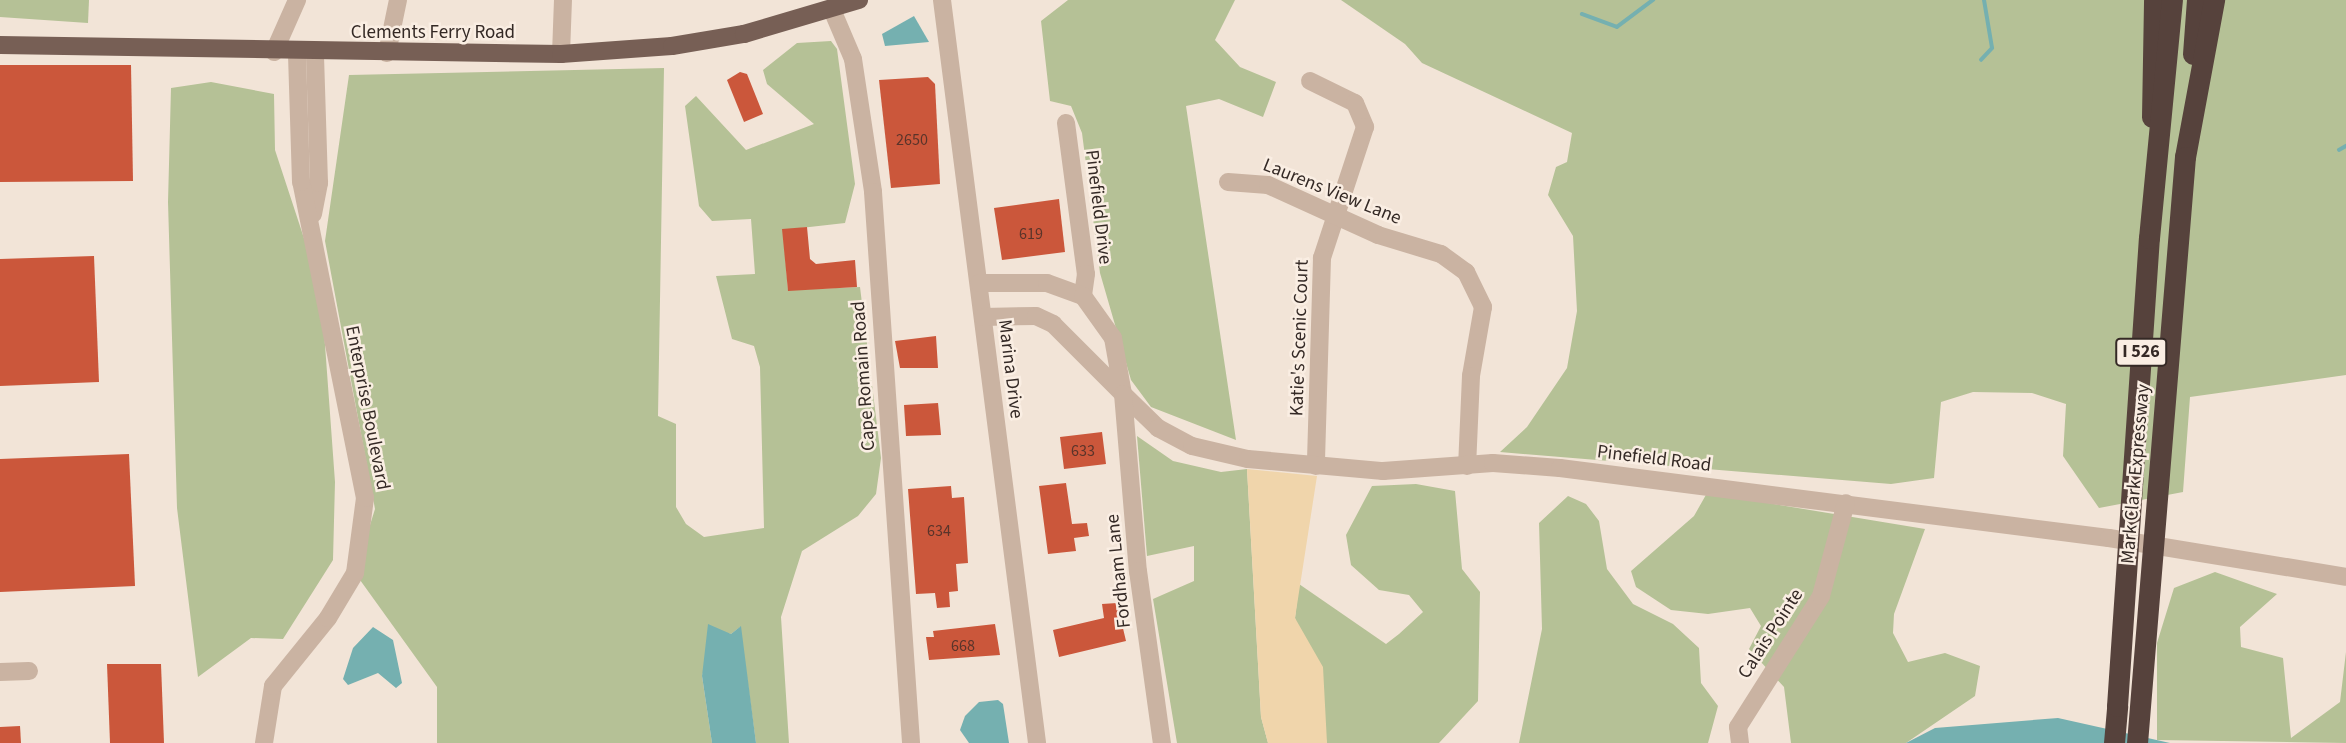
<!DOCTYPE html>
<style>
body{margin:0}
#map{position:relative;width:2346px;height:743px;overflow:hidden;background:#f2e4d7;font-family:"Source Sans 3",sans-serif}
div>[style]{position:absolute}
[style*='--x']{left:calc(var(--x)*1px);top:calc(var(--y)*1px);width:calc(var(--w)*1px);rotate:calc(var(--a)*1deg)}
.green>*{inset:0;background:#b5c196}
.sand>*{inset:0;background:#f0d5ab}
.water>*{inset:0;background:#75b0b0}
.stream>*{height:3.5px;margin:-1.75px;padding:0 1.75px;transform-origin:1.75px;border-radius:1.75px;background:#75b0b0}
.building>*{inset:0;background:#cb573b}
.minor>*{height:18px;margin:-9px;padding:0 9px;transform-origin:9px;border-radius:9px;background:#cab3a2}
.major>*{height:18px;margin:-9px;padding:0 9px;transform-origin:9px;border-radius:9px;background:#775f55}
.highway>*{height:21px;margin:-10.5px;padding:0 10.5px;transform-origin:10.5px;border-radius:10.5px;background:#56423c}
.highway-bridge>*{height:21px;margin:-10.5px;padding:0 10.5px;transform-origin:10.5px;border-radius:10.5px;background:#56423c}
span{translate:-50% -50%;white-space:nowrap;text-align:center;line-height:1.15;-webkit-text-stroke:5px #faeee3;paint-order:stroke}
.number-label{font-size:16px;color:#5a342a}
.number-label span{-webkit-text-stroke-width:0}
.shield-label span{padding:2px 5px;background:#faeee3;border:2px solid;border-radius:5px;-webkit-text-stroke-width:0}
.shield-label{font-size:18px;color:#342925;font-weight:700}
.street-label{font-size:19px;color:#342925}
</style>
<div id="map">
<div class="green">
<i style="clip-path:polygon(0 0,89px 0,88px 23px,0 17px)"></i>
<i style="clip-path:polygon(1068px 0,1235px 0,1215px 40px,1240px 67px,1276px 82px,1263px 117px,1219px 99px,1186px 106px,1236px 440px,1151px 407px,1131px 380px,1100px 273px,1082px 133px,1071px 106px,1050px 101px,1041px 21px)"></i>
<i style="clip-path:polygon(1341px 0,2346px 0,2346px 375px,2190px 397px,2183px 492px,2099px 508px,2063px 456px,2066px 404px,2032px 393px,1973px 392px,1941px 402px,1934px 478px,1891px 484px,1500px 452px,1527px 427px,1567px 368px,1577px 311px,1573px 236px,1548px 195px,1556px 167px,1567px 162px,1572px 133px,1422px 63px,1405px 44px)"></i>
<i style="clip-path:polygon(831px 41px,837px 49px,855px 184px,845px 223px,783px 230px,788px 290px,860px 287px,881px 458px,876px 494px,858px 516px,802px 551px,781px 617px,789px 743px,756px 743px,740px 627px,731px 634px,715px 630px,702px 676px,712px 743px,437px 743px,437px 687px,355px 573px,375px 509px,325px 241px,349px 75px,664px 68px,658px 416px,676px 424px,676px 507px,686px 524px,704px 537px,764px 528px,760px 367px,754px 346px,732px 339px,716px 276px,755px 274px,751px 219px,712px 221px,699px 206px,685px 106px,696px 96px,746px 150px,814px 124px,767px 84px,763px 70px,797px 43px)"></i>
<i style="clip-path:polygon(211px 82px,274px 94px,275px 150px,321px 290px,335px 482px,333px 560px,283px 639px,251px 638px,198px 677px,177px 508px,168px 202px,171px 88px)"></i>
<i style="clip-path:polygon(1137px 436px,1173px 461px,1221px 472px,1247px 469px,1261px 717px,1268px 743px,1177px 743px,1153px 599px,1194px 581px,1194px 546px,1147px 556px)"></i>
<i style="clip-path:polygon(1416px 484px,1455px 491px,1462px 569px,1480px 592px,1478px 701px,1439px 743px,1327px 743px,1295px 618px,1299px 584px,1386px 644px,1399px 634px,1423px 612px,1409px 595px,1379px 590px,1351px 565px,1346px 535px,1372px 486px)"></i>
<i style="clip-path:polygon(1707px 493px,1925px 529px,1894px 614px,1893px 633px,1908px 662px,1945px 653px,1980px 666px,1975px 696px,1906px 743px,1791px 743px,1784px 687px,1749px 649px,1761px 626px,1750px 608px,1708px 614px,1671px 610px,1636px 587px,1631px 571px,1694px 516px)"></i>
<i style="clip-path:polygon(1568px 496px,1586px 504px,1599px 521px,1607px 569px,1633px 604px,1673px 624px,1699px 648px,1701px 683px,1718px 706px,1708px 743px,1519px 743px,1542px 629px,1539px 523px)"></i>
<i style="clip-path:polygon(2215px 572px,2277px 594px,2240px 627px,2241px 647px,2283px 658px,2291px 738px,2340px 702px,2346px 652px,2346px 743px,2157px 740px,2157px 643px,2174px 588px)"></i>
</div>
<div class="sand">
<i style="clip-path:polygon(1247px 469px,1317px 476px,1295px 618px,1323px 667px,1327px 743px,1268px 743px,1261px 717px)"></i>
</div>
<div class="water">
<i style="clip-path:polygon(914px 16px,929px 42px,885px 46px,882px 34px)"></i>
<i style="clip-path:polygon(708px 624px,731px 634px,741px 626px,756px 743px,712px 743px,702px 676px)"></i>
<i style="clip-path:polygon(373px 627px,393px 640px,402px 683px,396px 688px,378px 673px,348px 685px,343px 679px,353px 648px)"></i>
<i style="clip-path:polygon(998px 700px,1003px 704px,1009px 743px,969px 743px,960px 730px,965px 716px,979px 702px)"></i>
<i style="clip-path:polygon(2058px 718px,2170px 743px,1906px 743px,1935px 728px)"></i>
</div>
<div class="stream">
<i style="--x:1582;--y:14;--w:37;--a:20"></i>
<i style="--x:1617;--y:27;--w:45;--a:-36.9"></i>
<i style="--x:1981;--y:60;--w:16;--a:-47"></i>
<i style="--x:1992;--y:48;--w:49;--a:-99.5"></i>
<i style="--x:2339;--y:150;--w:8;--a:-30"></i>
</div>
<div class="building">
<i style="clip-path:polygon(0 65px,131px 65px,133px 181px,0 182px)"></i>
<i style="clip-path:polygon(740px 72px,747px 74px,763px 114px,744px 122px,727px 80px)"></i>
<i style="clip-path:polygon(928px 77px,935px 84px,940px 184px,891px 188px,879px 80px)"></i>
<i style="clip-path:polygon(1059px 199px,1065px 252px,1002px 260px,994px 208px)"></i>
<i style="clip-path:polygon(807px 227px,810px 259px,816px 264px,855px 260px,857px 287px,788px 291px,782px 229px)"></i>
<i style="clip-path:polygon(94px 256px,99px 382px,0 386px,0 259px)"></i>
<i style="clip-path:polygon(936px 336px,938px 368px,900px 368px,895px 341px)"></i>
<i style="clip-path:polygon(938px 403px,941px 435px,906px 436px,904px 405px)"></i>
<i style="clip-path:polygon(1102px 432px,1106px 464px,1064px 469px,1060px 437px)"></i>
<i style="clip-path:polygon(129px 454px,135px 586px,0 592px,0 459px)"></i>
<i style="clip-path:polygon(1066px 483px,1072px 524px,1087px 523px,1089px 536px,1074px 538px,1076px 551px,1048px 554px,1039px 486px)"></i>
<i style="clip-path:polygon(951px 486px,952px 498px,964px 497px,968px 563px,956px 564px,958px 591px,949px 592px,950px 607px,937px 608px,935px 593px,916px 594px,908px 489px)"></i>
<i style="clip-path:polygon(1117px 603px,1126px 641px,1059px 657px,1053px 630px,1104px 618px,1102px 604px)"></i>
<i style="clip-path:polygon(995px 624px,1000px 655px,929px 660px,926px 637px,934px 637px,933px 631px)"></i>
<i style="clip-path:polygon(107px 664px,161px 664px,164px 743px,110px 743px)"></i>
<i style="clip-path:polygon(20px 726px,21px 743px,0 743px,0 727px)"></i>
</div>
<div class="minor">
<i style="--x:942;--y:0;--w:749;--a:82.71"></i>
<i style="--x:833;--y:12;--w:51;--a:66.9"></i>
<i style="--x:853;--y:59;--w:134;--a:81.4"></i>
<i style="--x:873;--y:192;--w:552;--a:86.05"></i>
<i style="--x:274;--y:52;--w:57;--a:-66.1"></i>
<i style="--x:387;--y:53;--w:54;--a:-78.3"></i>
<i style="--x:561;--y:54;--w:54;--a:-87.9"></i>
<i style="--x:1310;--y:81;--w:50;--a:26.1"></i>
<i style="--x:1355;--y:103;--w:26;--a:67"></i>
<i style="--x:1365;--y:127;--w:138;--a:108.2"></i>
<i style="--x:1322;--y:258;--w:208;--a:91.7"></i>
<i style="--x:1066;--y:123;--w:152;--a:82.5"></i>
<i style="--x:1086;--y:274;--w:22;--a:98"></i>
<i style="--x:1228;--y:182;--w:40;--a:4.3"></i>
<i style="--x:1268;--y:185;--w:121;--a:24.4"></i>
<i style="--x:1378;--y:235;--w:66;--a:16.8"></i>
<i style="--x:1441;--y:254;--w:31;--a:36"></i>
<i style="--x:1466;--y:272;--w:39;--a:64"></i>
<i style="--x:1483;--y:307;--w:70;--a:99.9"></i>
<i style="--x:1471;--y:376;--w:90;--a:92.5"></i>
<i style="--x:313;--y:214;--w:32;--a:-79"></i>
<i style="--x:319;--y:183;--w:130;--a:-91.8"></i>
<i style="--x:979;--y:283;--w:68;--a:0"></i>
<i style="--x:1047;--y:283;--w:38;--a:20"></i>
<i style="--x:1083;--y:296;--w:52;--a:54.5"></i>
<i style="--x:1113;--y:338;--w:57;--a:79.9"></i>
<i style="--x:1123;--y:394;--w:49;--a:44.2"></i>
<i style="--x:1158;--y:428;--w:38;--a:28"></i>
<i style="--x:1192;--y:446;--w:57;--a:13.1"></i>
<i style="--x:1248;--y:459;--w:136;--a:5.1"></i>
<i style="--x:1383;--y:471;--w:110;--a:-4.2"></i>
<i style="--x:1493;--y:463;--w:67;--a:4.3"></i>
<i style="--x:1560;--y:468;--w:553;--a:7.27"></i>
<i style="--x:2109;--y:538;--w:240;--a:9.3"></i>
<i style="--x:983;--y:317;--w:53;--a:-1.1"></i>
<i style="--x:1036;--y:316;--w:19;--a:25"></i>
<i style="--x:1053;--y:324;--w:99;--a:45"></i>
<i style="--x:1123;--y:394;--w:178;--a:85.2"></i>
<i style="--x:1138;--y:571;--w:174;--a:82.1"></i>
<i style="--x:0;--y:672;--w:29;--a:-2"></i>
<i style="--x:264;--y:743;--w:58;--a:-81"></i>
<i style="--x:273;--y:686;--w:87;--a:-51"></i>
<i style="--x:328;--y:618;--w:52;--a:-59"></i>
<i style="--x:355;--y:573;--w:76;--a:-82.4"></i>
<i style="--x:365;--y:498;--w:322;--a:-101.4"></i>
<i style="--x:301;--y:182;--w:129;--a:-91.8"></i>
<i style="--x:1740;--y:743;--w:16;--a:-97"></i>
<i style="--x:1738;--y:727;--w:155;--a:-57.6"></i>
<i style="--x:1821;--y:596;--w:96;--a:-75"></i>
</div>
<div class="major">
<i style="--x:0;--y:45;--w:561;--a:0.92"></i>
<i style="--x:561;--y:54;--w:111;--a:-4.1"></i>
<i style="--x:672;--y:46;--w:73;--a:-9.5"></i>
<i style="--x:744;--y:34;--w:120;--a:-16.5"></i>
</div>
<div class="highway">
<i style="--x:2193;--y:54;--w:54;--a:-85.8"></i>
<i style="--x:2152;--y:117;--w:117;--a:-89"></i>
<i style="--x:2185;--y:157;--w:160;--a:-79.5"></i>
<i style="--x:2114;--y:743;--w:37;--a:-85"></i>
</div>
<div class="highway-bridge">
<i style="--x:2117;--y:706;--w:469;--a:-86.1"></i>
<i style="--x:2149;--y:238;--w:239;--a:-84.5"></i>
<i style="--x:2137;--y:743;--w:588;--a:-85.32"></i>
</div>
<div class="number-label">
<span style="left:912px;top:140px">2650</span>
<span style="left:1031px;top:234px">619</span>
<span style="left:1083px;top:451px">633</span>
<span style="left:939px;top:531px">634</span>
<span style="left:963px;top:646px">668</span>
</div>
<div class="shield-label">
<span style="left:2141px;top:352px">I 526</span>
</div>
<div class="street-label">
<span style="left:433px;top:33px">Clements Ferry Road</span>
<span style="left:1332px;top:192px;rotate:22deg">Laurens View Lane</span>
<span style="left:1098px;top:207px;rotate:83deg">Pinefield Drive</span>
<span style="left:1300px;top:338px;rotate:-88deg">Katie's Scenic Court</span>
<span style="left:1010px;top:369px;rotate:83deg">Marina Drive</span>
<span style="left:864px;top:376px;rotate:-94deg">Cape Romain Road</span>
<span style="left:367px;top:408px;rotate:79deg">Enterprise Boulevard</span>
<span style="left:1654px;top:459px;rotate:7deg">Pinefield Road</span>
<span style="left:2136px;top:474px;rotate:-85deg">Mark Clark Expressway</span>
<span style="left:1119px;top:571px;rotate:-96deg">Fordham Lane</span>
<span style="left:1771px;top:634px;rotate:-57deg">Calais Pointe</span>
</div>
</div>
